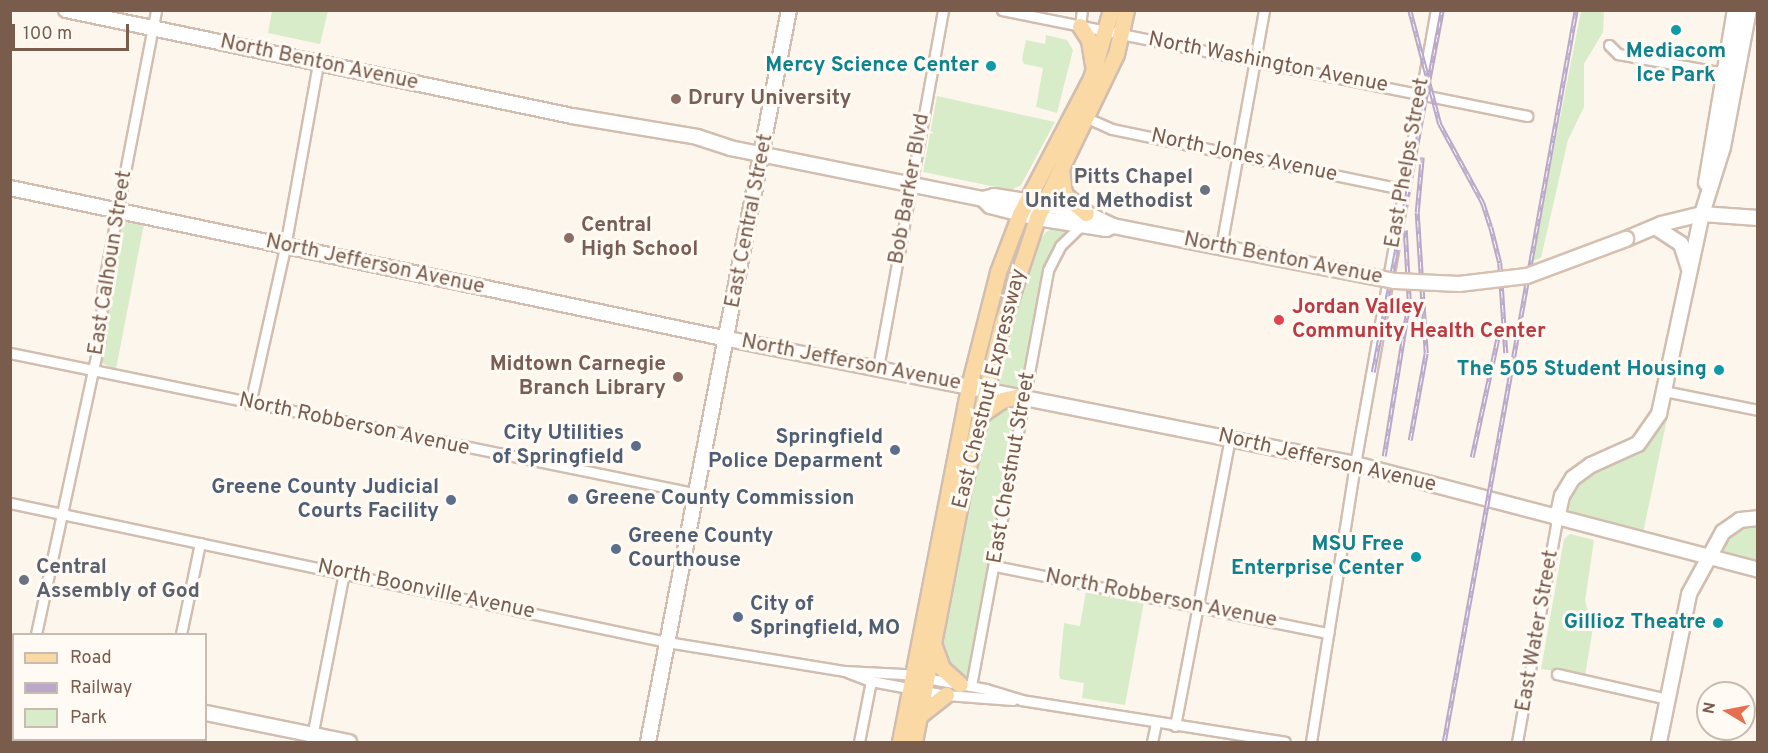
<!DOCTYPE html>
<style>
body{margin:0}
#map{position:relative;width:1768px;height:753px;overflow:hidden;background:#fdf6ec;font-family:Overpass,sans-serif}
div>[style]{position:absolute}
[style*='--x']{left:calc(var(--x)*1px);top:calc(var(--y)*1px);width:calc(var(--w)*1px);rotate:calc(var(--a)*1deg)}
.green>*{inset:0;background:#d8ecc9}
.roads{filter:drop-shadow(2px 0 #d1beb0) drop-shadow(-2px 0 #d1beb0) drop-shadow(0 2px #d1beb0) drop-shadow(0 -2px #d1beb0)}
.street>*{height:9px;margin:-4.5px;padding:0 4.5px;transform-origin:4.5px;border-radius:4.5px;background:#fff}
.secondary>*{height:14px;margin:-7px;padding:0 7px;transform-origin:7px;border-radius:7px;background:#fff}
.primary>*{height:15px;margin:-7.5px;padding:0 7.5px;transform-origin:7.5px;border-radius:7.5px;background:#fbd9a5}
.rail>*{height:4.5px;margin-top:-2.25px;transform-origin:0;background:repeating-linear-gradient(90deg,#fffaf3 0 7px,#b9a8c9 0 14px);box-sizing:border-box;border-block:2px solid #b9a8c9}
.bridges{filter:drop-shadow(2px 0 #d6c0b0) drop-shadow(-2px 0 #d6c0b0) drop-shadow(0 2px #d6c0b0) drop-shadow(0 -2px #d6c0b0)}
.secondary-bridge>*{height:14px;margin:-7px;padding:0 7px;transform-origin:7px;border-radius:7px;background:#fff}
.dots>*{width:16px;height:16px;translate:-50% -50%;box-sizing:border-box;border:3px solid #fffaf3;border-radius:50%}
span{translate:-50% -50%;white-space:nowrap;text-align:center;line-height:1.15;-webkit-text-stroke:6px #fffaf3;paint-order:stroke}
.culture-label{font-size:21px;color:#0d838f;font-weight:700}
.right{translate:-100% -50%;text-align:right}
.street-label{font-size:21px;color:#7a5c4d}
.education-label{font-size:21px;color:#785e54;font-weight:700}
.left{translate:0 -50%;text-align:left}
.worship-label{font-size:21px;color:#5b616d;font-weight:700}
.health-label{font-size:21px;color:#be3a42;font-weight:700}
.service-label{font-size:21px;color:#4e5e75;font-weight:700}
.frame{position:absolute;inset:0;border:12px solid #7a5c4d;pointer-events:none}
.legend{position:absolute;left:12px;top:633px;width:195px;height:108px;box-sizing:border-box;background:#fffaf3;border:2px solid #cabbb1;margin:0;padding:8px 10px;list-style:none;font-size:18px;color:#7a5c4d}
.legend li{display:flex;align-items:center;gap:12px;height:30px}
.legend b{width:30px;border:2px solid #cabbb1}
.north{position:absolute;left:1696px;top:681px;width:60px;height:60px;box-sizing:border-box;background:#fffaf3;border:2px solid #cabbb1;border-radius:50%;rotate:280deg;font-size:16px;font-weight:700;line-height:24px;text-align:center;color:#7a5c4d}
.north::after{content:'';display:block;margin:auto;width:21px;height:27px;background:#e76f51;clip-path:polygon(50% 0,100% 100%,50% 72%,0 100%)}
.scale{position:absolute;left:12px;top:24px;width:117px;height:27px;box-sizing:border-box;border:3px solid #7a5c4d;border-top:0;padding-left:8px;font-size:18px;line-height:21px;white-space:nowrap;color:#7a5c4d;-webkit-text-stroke:4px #fffaf3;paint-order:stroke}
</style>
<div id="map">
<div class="green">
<i style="clip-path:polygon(272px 11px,328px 11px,320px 44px,268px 33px)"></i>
<i style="clip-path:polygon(1581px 11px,1604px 11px,1603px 32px,1584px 64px,1584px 107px,1568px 140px,1541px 258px,1532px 261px)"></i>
<i style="clip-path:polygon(1046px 35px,1067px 40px,1073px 50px,1057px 113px,1036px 107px,1043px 68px,1024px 64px,1022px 59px,1026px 40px,1045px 44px)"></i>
<i style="clip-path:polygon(937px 96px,1055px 122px,1021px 185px,1011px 190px,923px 172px)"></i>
<i style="clip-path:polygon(128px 221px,144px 224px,116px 369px,99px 362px,108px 288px,121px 222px)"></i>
<i style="clip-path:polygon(1056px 228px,1070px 228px,1071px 233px,1055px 244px,1043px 268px,1021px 387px,997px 387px,1013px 318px,1037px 244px,1046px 232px)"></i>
<i style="clip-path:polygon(1671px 400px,1643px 533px,1572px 514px,1566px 502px,1577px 482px,1590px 472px,1644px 448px,1658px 430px)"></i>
<i style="clip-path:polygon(1017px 403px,1021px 407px,967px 675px,964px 677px,942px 658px,941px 648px,973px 481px,992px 414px,995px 409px)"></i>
<i style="clip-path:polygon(1750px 524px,1757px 526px,1757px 560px,1725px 554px,1722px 546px,1730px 535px)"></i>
<i style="clip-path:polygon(1570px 534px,1594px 540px,1585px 601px,1593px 628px,1585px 675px,1541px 669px,1564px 539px)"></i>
<i style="clip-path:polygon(1086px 591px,1144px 602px,1125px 705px,1082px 698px,1084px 683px,1060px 679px,1059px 674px,1064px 623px,1080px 626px)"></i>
</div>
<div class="roads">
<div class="street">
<i style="--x:1002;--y:10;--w:536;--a:11.41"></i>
<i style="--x:1080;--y:26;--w:16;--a:-83"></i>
<i style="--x:1609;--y:45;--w:13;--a:45"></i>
<i style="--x:1618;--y:54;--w:113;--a:10.2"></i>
<i style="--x:1087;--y:118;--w:27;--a:24"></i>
<i style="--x:1112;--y:129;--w:297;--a:11.7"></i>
<i style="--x:1221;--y:247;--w:241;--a:-79.7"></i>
<i style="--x:10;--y:353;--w:702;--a:11.58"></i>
<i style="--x:878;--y:368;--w:364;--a:-79.7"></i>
<i style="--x:1664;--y:391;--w:96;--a:11.4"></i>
<i style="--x:250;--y:404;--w:161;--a:-77.4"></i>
<i style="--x:285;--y:247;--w:187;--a:-79.8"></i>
<i style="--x:10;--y:503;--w:672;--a:11.95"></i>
<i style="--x:667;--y:642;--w:179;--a:9.3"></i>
<i style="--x:844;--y:671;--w:59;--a:2.9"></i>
<i style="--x:903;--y:674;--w:84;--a:10.2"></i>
<i style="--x:986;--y:689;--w:37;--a:17"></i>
<i style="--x:1021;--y:700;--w:267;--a:9"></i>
<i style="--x:995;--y:566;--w:340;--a:11.4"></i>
<i style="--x:36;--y:634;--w:302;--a:-77.8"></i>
<i style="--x:100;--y:339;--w:53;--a:-86.8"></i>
<i style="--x:103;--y:286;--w:281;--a:-79.1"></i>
<i style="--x:181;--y:634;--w:93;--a:-78.2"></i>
<i style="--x:847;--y:672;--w:26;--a:21"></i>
<i style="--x:871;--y:681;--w:76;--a:10.6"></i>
<i style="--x:946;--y:695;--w:67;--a:4.3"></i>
<i style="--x:1557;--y:674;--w:114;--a:12.7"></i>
<i style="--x:971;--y:686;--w:423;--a:-79.5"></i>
<i style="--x:1048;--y:270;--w:27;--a:-63"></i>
<i style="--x:1060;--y:246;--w:29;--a:-44"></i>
<i style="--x:1175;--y:726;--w:293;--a:-79.2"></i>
<i style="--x:20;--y:742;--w:2;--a:-90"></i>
<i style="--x:165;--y:742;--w:2;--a:-63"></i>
<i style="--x:311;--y:742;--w:173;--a:-79"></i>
<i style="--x:859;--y:742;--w:62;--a:-78.9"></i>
<i style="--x:1152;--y:742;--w:19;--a:-78"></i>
<i style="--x:1311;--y:742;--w:281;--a:-81"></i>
<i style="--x:1355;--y:464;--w:461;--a:-79.9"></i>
<i style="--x:1517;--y:742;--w:227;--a:-79.8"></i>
</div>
<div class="secondary">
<i style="--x:66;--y:10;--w:517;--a:11.83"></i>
<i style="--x:572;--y:116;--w:127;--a:9.5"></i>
<i style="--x:697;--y:137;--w:35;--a:18"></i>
<i style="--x:730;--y:148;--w:258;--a:11.4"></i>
<i style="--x:983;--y:199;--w:11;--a:-15"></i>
<i style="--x:994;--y:196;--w:33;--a:9"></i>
<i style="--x:1027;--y:201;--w:60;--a:11.5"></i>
<i style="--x:1086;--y:213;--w:30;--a:26"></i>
<i style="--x:1113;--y:226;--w:128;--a:11.2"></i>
<i style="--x:1706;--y:183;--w:175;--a:-80.5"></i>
<i style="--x:10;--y:188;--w:734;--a:11.88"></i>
<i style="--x:728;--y:339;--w:639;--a:11.27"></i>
<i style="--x:1355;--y:464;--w:417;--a:14.7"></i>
<i style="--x:983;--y:199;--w:10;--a:45"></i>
<i style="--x:990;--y:206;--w:49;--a:14.3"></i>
<i style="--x:1037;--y:218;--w:70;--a:9.1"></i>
<i style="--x:1106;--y:229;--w:8;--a:-23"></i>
<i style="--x:1655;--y:227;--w:31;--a:33"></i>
<i style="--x:1681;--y:244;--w:25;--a:72"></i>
<i style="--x:1626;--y:239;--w:38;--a:-23"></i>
<i style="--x:1661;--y:224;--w:42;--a:-13.7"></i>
<i style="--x:1702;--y:214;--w:56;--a:4.1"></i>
<i style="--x:1557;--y:519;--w:24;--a:-78"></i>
<i style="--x:1562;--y:496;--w:21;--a:-59"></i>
<i style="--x:1573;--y:478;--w:22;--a:-36"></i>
<i style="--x:1591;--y:465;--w:51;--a:-24.1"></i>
<i style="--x:1638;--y:444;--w:37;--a:-55"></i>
<i style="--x:1659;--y:414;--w:205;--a:-77.9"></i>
<i style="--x:1702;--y:214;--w:70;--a:-72.6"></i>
<i style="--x:1723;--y:147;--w:139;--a:-79.3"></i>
<i style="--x:10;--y:671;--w:4;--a:14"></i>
<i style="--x:206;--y:713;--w:146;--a:11.5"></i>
<i style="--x:648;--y:742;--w:745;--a:-79.1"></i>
<i style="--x:1659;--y:742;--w:151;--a:-78.5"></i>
<i style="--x:1689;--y:594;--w:71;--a:-61.3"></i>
<i style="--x:1723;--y:532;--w:21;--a:-35"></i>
<i style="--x:1740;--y:520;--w:18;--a:-6"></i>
</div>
<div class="primary">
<i style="--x:1080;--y:26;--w:17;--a:57"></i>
<i style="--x:1089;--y:40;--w:24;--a:81"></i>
<i style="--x:1061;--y:169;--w:25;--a:83"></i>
<i style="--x:1064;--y:194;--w:29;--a:41"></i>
<i style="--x:980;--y:415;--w:27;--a:-34"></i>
<i style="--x:1002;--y:400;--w:18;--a:-13"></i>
<i style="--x:934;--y:646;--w:23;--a:70"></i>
<i style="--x:942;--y:668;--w:24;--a:42"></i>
<i style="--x:920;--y:715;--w:33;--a:-38"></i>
<i style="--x:900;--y:742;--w:363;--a:-79"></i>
<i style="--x:969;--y:386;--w:118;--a:-75.7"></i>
<i style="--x:998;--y:272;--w:62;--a:-69.2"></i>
<i style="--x:1020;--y:214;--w:153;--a:-62.4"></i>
<i style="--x:1091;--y:78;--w:71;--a:-73.6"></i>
<i style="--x:914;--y:742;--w:249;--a:-79.1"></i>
<i style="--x:961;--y:497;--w:178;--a:-76.7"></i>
<i style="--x:1002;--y:324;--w:112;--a:-71.7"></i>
<i style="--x:1037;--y:218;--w:182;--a:-64.3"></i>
<i style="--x:1116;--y:54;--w:45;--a:-77.2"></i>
</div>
</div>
<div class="rail">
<i style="--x:1410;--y:10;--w:118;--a:75.3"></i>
<i style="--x:1440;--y:124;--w:90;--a:61.4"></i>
<i style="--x:1483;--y:203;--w:25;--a:72"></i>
<i style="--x:1491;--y:227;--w:37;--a:76"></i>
<i style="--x:1500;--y:263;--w:90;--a:86.2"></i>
<i style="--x:1373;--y:372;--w:369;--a:-79.2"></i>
<i style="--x:1410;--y:440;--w:88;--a:-79.6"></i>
<i style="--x:1426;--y:353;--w:141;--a:-93.7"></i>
<i style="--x:1417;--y:212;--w:55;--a:-84.8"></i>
<i style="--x:1384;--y:456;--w:157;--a:-80.8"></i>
<i style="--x:1409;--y:301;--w:71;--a:-93.2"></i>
<i style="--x:1472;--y:457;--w:123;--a:-77.8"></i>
<i style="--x:1444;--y:742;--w:744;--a:-79.78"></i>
</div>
<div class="bridges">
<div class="secondary-bridge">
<i style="--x:1239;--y:251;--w:159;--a:10.9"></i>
<i style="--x:1395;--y:281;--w:64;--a:2.7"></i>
<i style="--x:1459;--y:284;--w:68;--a:-6.7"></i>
<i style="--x:1527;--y:276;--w:106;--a:-20.5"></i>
</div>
</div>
<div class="dots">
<i style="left:1676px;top:30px;background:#0f9aa8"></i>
<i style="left:991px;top:66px;background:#0f9aa8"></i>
<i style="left:676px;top:99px;background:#8d6e63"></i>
<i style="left:1205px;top:190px;background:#6b7280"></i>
<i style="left:569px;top:238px;background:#8d6e63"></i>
<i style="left:1279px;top:320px;background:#e0444e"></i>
<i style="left:1719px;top:370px;background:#0f9aa8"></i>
<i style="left:678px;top:377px;background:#8d6e63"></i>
<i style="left:636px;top:446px;background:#5c6f8a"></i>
<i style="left:895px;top:450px;background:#5c6f8a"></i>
<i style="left:573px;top:499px;background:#5c6f8a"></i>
<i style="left:451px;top:500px;background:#5c6f8a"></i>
<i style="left:616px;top:549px;background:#5c6f8a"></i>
<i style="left:1416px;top:557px;background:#0f9aa8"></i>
<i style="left:24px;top:580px;background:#6b7280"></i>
<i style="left:738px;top:617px;background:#5c6f8a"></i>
<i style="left:1718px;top:623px;background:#0f9aa8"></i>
</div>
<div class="culture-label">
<span style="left:1676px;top:64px">Mediacom<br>Ice Park</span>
<span class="right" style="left:979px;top:66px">Mercy Science Center</span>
<span class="right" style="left:1707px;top:370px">The 505 Student Housing</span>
<span class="right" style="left:1404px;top:557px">MSU Free<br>Enterprise Center</span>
<span class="right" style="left:1706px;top:623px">Gillioz Theatre</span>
</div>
<div class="street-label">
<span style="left:319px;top:63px;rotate:12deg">North Benton Avenue</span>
<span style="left:1268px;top:63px;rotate:11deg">North Washington Avenue</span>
<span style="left:1244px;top:156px;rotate:12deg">North Jones Avenue</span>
<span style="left:1408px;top:163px;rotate:-80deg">East Phelps Street</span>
<span style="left:910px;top:189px;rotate:-80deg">Bob Barker Blvd</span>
<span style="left:750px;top:221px;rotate:-79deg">East Central Street</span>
<span style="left:1283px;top:259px;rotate:11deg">North Benton Avenue</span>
<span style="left:111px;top:263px;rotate:-81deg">East Calhoun Street</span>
<span style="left:375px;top:265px;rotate:12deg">North Jefferson Avenue</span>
<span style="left:851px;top:363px;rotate:11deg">North Jefferson Avenue</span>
<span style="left:990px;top:389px;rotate:-76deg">East Chestnut Expressway</span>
<span style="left:354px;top:425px;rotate:12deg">North Robberson Avenue</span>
<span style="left:1327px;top:461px;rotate:13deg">North Jefferson Avenue</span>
<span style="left:1012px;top:468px;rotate:-80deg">East Chestnut Street</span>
<span style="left:426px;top:590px;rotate:12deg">North Boonville Avenue</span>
<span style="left:1161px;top:599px;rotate:11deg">North Robberson Avenue</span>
<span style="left:1538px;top:631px;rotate:-80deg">East Water Street</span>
</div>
<div class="education-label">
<span class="left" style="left:688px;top:99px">Drury University</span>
<span class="left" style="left:581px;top:238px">Central<br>High School</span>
<span class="right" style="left:666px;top:377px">Midtown Carnegie<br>Branch Library</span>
</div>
<div class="worship-label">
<span class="right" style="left:1193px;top:190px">Pitts Chapel<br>United Methodist</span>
<span class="left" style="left:36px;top:580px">Central<br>Assembly of God</span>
</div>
<div class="health-label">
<span class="left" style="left:1292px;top:320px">Jordan Valley<br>Community Health Center</span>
</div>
<div class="service-label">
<span class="right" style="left:624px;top:446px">City Utilities<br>of Springfield</span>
<span class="right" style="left:883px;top:450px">Springfield<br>Police Deparment</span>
<span class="right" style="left:439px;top:500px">Greene County Judicial<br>Courts Facility</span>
<span class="left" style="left:585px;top:499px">Greene County Commission</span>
<span class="left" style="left:628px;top:549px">Greene County<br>Courthouse</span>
<span class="left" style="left:750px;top:617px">City of<br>Springfield, MO</span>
</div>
<div class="frame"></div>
<ul class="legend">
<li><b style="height:8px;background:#fbd9a5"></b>Road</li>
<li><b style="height:8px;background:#b9a8c9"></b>Railway</li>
<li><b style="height:16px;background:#d8ecc9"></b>Park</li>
</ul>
<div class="north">N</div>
<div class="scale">100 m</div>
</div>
